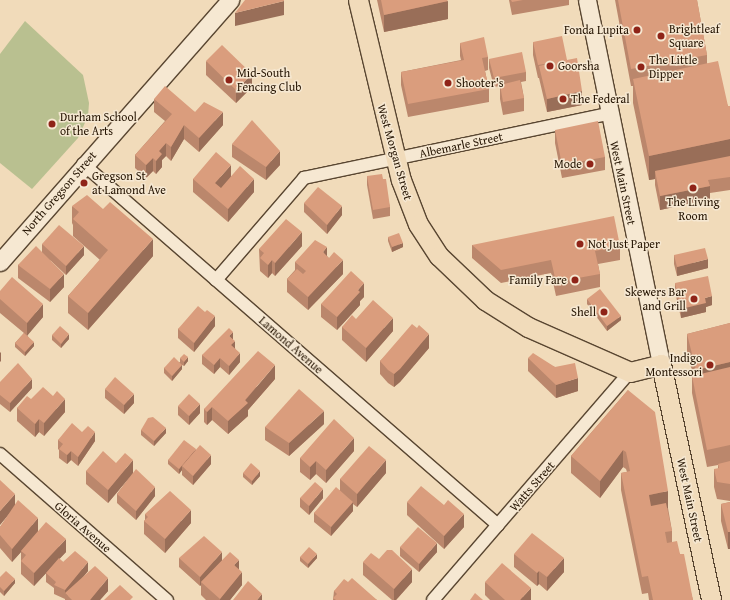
<!DOCTYPE html>
<style>
body{margin:0}
#map{position:relative;width:730px;height:600px;overflow:hidden;background:#f1dbba;font-family:"Gentium Book Plus",serif}
div>[style]{position:absolute}
[style*='--x']{left:calc(var(--x)*1px);top:calc(var(--y)*1px);width:calc(var(--w)*1px);rotate:calc(var(--a)*1deg)}
.green>*{inset:0;background:#b9c090}
.roads{filter:drop-shadow(1px 0 #594631) drop-shadow(-1px 0 #594631) drop-shadow(0 1px #594631) drop-shadow(0 -1px #594631)}
.minor>*{height:12px;margin:-6px;padding:0 6px;transform-origin:6px;border-radius:6px;background:#f6e8d2}
.secondary>*{height:17px;margin:-8.5px;padding:0 8.5px;transform-origin:8.5px;border-radius:8.5px;background:#f6e8d2}
.primary>*{height:19px;margin:-9.5px;padding:0 9.5px;transform-origin:9.5px;border-radius:9.5px;background:#f1dbba}
.wall>*{inset:0;background:#bb876c}
.shaded-wall>*{inset:0;background:#996e58}
.building>*{inset:0;background:#da9d7d}
.dots>*{width:11px;height:11px;translate:-50% -50%;box-sizing:border-box;border:2px solid #f6e8d2;border-radius:50%}
span{translate:-50% -50%;white-space:nowrap;text-align:center;line-height:1.15;-webkit-text-stroke:3px #f6e8d2;paint-order:stroke}
.poi-label{font-size:12px;color:#261503}
.left{translate:0 -50%;text-align:left}
.right{translate:-100% -50%;text-align:right}
.street-label{font-size:12px;color:#261503}
</style>
<div id="map">
<div class="green">
<i style="clip-path:polygon(25px 21px,83px 75px,89px 103px,88px 116px,78px 138px,32px 189px,0 163px,0 54px)"></i>
</div>
<div class="roads">
<div class="minor">
<i style="--x:83;--y:164;--w:550;--a:41.02"></i>
<i style="--x:216;--y:280;--w:135;--a:-49.2"></i>
<i style="--x:304;--y:178;--w:312;--a:-11.9"></i>
<i style="--x:0;--y:454;--w:222;--a:41.2"></i>
<i style="--x:433;--y:600;--w:301;--a:-49.2"></i>
</div>
<div class="secondary">
<i style="--x:587;--y:0;--w:371;--a:78.5"></i>
<i style="--x:0;--y:262;--w:349;--a:-48.7"></i>
</div>
<div class="primary">
<i style="--x:358;--y:0;--w:185;--a:76.6"></i>
<i style="--x:401;--y:180;--w:47;--a:68.9"></i>
<i style="--x:418;--y:224;--w:38;--a:57"></i>
<i style="--x:439;--y:256;--w:64;--a:43.7"></i>
<i style="--x:485;--y:300;--w:51;--a:32.1"></i>
<i style="--x:528;--y:327;--w:111;--a:23.8"></i>
<i style="--x:630;--y:372;--w:32;--a:-14"></i>
<i style="--x:661;--y:364;--w:241;--a:78"></i>
</div>
</div>
<div class="wall">
<i style="clip-path:polygon(377px 0,447px 0,448px 19px,384px 32px)"></i>
<i style="clip-path:polygon(509px 0,569px 0,569px 5px,512px 15px)"></i>
<i style="clip-path:polygon(615px 0,697px 0,707px 55px,707px 63px,728px 106px,730px 106px,730px 190px,710px 193px,710px 199px,660px 210px,655px 185px,655px 179px,649px 180px,633px 103px,633px 86px,631px 86px)"></i>
<i style="clip-path:polygon(533px 42px,567px 60px,582px 105px,547px 112px,539px 78px,538px 78px,533px 55px)"></i>
<i style="clip-path:polygon(460px 43px,488px 57px,488px 70px,485px 71px,489px 89px,489px 102px,408px 117px,401px 85px,401px 72px,461px 60px,460px 56px)"></i>
<i style="clip-path:polygon(489px 59px,526px 72px,526px 81px,521px 82px,524px 98px,524px 111px,503px 115px,500px 99px,500px 86px,494px 87px,489px 68px)"></i>
<i style="clip-path:polygon(206px 61px,252px 87px,236px 103px,206px 75px)"></i>
<i style="clip-path:polygon(154px 99px,195px 112px,223px 125px,199px 152px,184px 139px,171px 161px,166px 156px,162px 160px,162px 167px,156px 174px,153px 171px,146px 178px,135px 168px,135px 155px,165px 121px,154px 112px)"></i>
<i style="clip-path:polygon(555px 130px,605px 157px,605px 170px,562px 178px,555px 143px)"></i>
<i style="clip-path:polygon(232px 144px,280px 165px,266px 180px,232px 157px)"></i>
<i style="clip-path:polygon(231px 176px,254px 192px,228px 222px,193px 192px,193px 179px)"></i>
<i style="clip-path:polygon(367px 176px,383px 179px,390px 207px,390px 216px,373px 219px,367px 185px)"></i>
<i style="clip-path:polygon(304px 203px,342px 215px,327px 234px,304px 212px)"></i>
<i style="clip-path:polygon(72px 206px,153px 256px,88px 330px,68px 313px,68px 296px,100px 260px,73px 236px,73px 225px,72px 223px)"></i>
<i style="clip-path:polygon(388px 237px,403px 247px,392px 252px,388px 241px)"></i>
<i style="clip-path:polygon(42px 244px,84px 255px,66px 275px,50px 260px,64px 287px,50px 302px,18px 278px,18px 265px,42px 252px)"></i>
<i style="clip-path:polygon(472px 245px,620px 246px,620px 260px,598px 264px,600px 274px,600px 287px,556px 296px,551px 273px,501px 283px,472px 258px)"></i>
<i style="clip-path:polygon(302px 246px,275px 276px,272px 273px,268px 278px,260px 271px,259px 249px)"></i>
<i style="clip-path:polygon(674px 255px,708px 268px,677px 276px,674px 264px)"></i>
<i style="clip-path:polygon(327px 256px,343px 274px,308px 310px,287px 292px,287px 279px,295px 270px,295px 262px)"></i>
<i style="clip-path:polygon(675px 283px,712px 305px,706px 307px,706px 312px,681px 318px,675px 292px)"></i>
<i style="clip-path:polygon(0 291px,43px 317px,27px 335px,34px 346px,25px 356px,15px 347px,15px 343px,24px 333px,0 313px)"></i>
<i style="clip-path:polygon(364px 297px,360px 301px,360px 305px,337px 330px,321px 317px,321px 304px)"></i>
<i style="clip-path:polygon(587px 299px,621px 320px,607px 331px,587px 304px)"></i>
<i style="clip-path:polygon(205px 312px,215px 326px,194px 352px,178px 338px,178px 329px)"></i>
<i style="clip-path:polygon(356px 319px,393px 331px,366px 362px,342px 340px,342px 327px)"></i>
<i style="clip-path:polygon(730px 323px,730px 501px,717px 499px,714px 487px,714px 469px,718px 469px,718px 465px,707px 467px,692px 393px,692px 376px,693px 375px,687px 351px,687px 334px)"></i>
<i style="clip-path:polygon(417px 328px,429px 348px,400px 382px,394px 387px,388px 383px,380px 374px,380px 361px)"></i>
<i style="clip-path:polygon(52px 335px,69px 339px,61px 348px,52px 340px)"></i>
<i style="clip-path:polygon(233px 340px,235px 348px,240px 362px,229px 375px,220px 367px,214px 374px,202px 364px,202px 355px)"></i>
<i style="clip-path:polygon(180px 358px,188px 361px,184px 366px,182px 365px,182px 369px,172px 381px,164px 373px,164px 368px,180px 362px)"></i>
<i style="clip-path:polygon(528px 358px,555px 367px,578px 391px,556px 398px,528px 371px)"></i>
<i style="clip-path:polygon(275px 379px,248px 410px,248px 416px,228px 434px,212px 420px,207px 425px,204px 422px,204px 409px)"></i>
<i style="clip-path:polygon(0 382px,32px 388px,10px 412px,0 404px)"></i>
<i style="clip-path:polygon(105px 389px,134px 403px,124px 414px,105px 398px)"></i>
<i style="clip-path:polygon(628px 390px,668px 508px,672px 531px,672px 542px,680px 554px,693px 600px,649px 600px,648px 593px,642px 594px,621px 490px,621px 473px,627px 472px,626px 469px,623px 467px,600px 498px,571px 473px,571px 456px)"></i>
<i style="clip-path:polygon(31px 399px,65px 412px,44px 436px,39px 432px,35px 437px,17px 421px,17px 408px)"></i>
<i style="clip-path:polygon(178px 406px,200px 413px,189px 425px,178px 415px)"></i>
<i style="clip-path:polygon(324px 424px,289px 456px,265px 440px,265px 427px)"></i>
<i style="clip-path:polygon(141px 430px,166px 433px,154px 446px,141px 435px)"></i>
<i style="clip-path:polygon(82px 432px,95px 441px,78px 466px,71px 460px,67px 464px,59px 458px,59px 450px,58px 449px,58px 440px)"></i>
<i style="clip-path:polygon(196px 450px,211px 464px,193px 485px,182px 475px,182px 470px,179px 474px,168px 464px,168px 460px)"></i>
<i style="clip-path:polygon(354px 451px,326px 483px,316px 474px,310px 480px,300px 472px,300px 458px)"></i>
<i style="clip-path:polygon(116px 463px,133px 473px,155px 496px,136px 520px,117px 503px,117px 494px,130px 477px,108px 503px,86px 484px,86px 471px)"></i>
<i style="clip-path:polygon(243px 473px,260px 476px,252px 485px,243px 477px)"></i>
<i style="clip-path:polygon(386px 473px,357px 507px,353px 504px,353px 511px,331px 536px,314px 522px,314px 513px,340px 490px,340px 479px)"></i>
<i style="clip-path:polygon(300px 498px,323px 498px,309px 515px,300px 507px)"></i>
<i style="clip-path:polygon(407px 502px,464px 527px,444px 549px,407px 515px)"></i>
<i style="clip-path:polygon(730px 502px,730px 549px,728px 549px,721px 521px,721px 504px)"></i>
<i style="clip-path:polygon(15px 506px,38px 531px,66px 552px,59px 559px,63px 562px,88px 571px,82px 578px,108px 591px,100px 600px,65px 600px,65px 599px,54px 594px,54px 588px,46px 582px,46px 573px,34px 586px,21px 574px,21px 552px,12px 562px,0 548px,0 527px)"></i>
<i style="clip-path:polygon(145px 514px,191px 523px,165px 553px,144px 534px,144px 521px,145px 520px)"></i>
<i style="clip-path:polygon(400px 547px,437px 552px,419px 572px,400px 556px)"></i>
<i style="clip-path:polygon(514px 554px,564px 572px,547px 591px,539px 584px,537px 586px,514px 567px)"></i>
<i style="clip-path:polygon(300px 557px,317px 558px,308px 568px,300px 561px)"></i>
<i style="clip-path:polygon(179px 558px,222px 561px,239px 569px,242px 585px,230px 600px,206px 600px,201px 595px,201px 585px,200px 586px,179px 567px)"></i>
<i style="clip-path:polygon(363px 562px,412px 582px,396px 600px,392px 600px,363px 575px)"></i>
<i style="clip-path:polygon(0 577px,15px 583px,4px 596px,0 592px)"></i>
<i style="clip-path:polygon(348px 582px,377px 600px,333px 600px,334px 591px)"></i>
<i style="clip-path:polygon(485px 582px,531px 600px,490px 600px,485px 595px)"></i>
</div>
<div class="shaded-wall">
<i style="clip-path:polygon(284px 1px,284px 15px,235px 26px,235px 13px)"></i>
<i style="clip-path:polygon(448px 1px,448px 19px,384px 32px,384px 15px)"></i>
<i style="clip-path:polygon(252px 74px,252px 87px,236px 103px,236px 90px)"></i>
<i style="clip-path:polygon(582px 91px,582px 105px,547px 112px,547px 99px)"></i>
<i style="clip-path:polygon(223px 112px,223px 125px,199px 152px,199px 138px)"></i>
<i style="clip-path:polygon(184px 125px,184px 139px,171px 161px,171px 147px)"></i>
<i style="clip-path:polygon(730px 139px,730px 163px,655px 171px,655px 179px,649px 180px,649px 156px)"></i>
<i style="clip-path:polygon(166px 143px,166px 156px,162px 160px,162px 167px,156px 174px,156px 161px,159px 151px)"></i>
<i style="clip-path:polygon(280px 151px,280px 165px,266px 180px,266px 167px)"></i>
<i style="clip-path:polygon(153px 158px,153px 171px,146px 178px,146px 165px)"></i>
<i style="clip-path:polygon(231px 165px,231px 178px,215px 196px,215px 183px)"></i>
<i style="clip-path:polygon(254px 179px,254px 192px,228px 222px,228px 209px)"></i>
<i style="clip-path:polygon(710px 186px,710px 199px,660px 210px,660px 196px)"></i>
<i style="clip-path:polygon(342px 206px,342px 215px,327px 234px,327px 225px)"></i>
<i style="clip-path:polygon(302px 232px,302px 246px,275px 276px,275px 263px)"></i>
<i style="clip-path:polygon(153px 239px,153px 256px,88px 330px,88px 313px)"></i>
<i style="clip-path:polygon(403px 243px,403px 247px,392px 252px,392px 247px)"></i>
<i style="clip-path:polygon(84px 246px,84px 255px,66px 275px,66px 266px)"></i>
<i style="clip-path:polygon(327px 247px,327px 260px,323px 252px)"></i>
<i style="clip-path:polygon(708px 259px,708px 268px,677px 276px,677px 267px)"></i>
<i style="clip-path:polygon(272px 260px,272px 273px,268px 278px,268px 265px)"></i>
<i style="clip-path:polygon(343px 260px,343px 274px,308px 310px,308px 297px)"></i>
<i style="clip-path:polygon(64px 274px,64px 287px,50px 302px,50px 289px)"></i>
<i style="clip-path:polygon(364px 283px,364px 297px,360px 301px,360px 305px,337px 330px,337px 317px,358px 290px)"></i>
<i style="clip-path:polygon(712px 296px,712px 305px,706px 307px,706px 312px,681px 318px,681px 309px,705px 298px)"></i>
<i style="clip-path:polygon(43px 304px,43px 317px,27px 336px,27px 323px)"></i>
<i style="clip-path:polygon(215px 316px,215px 326px,194px 352px,194px 343px)"></i>
<i style="clip-path:polygon(621px 316px,621px 320px,607px 331px,607px 326px)"></i>
<i style="clip-path:polygon(393px 318px,393px 331px,366px 362px,366px 348px)"></i>
<i style="clip-path:polygon(233px 332px,233px 341px,229px 336px)"></i>
<i style="clip-path:polygon(69px 334px,69px 339px,61px 348px,61px 344px)"></i>
<i style="clip-path:polygon(429px 334px,429px 348px,400px 382px,394px 387px,394px 374px)"></i>
<i style="clip-path:polygon(235px 341px,235px 350px,231px 345px)"></i>
<i style="clip-path:polygon(34px 342px,34px 346px,25px 356px,25px 352px)"></i>
<i style="clip-path:polygon(1px 352px,1px 361px,0 362px,0 353px)"></i>
<i style="clip-path:polygon(240px 353px,240px 362px,229px 375px,229px 366px)"></i>
<i style="clip-path:polygon(188px 357px,188px 361px,184px 366px,184px 362px)"></i>
<i style="clip-path:polygon(220px 358px,220px 367px,214px 374px,214px 365px)"></i>
<i style="clip-path:polygon(730px 362px,730px 379px,696px 388px,696px 370px)"></i>
<i style="clip-path:polygon(182px 365px,182px 369px,172px 381px,172px 376px)"></i>
<i style="clip-path:polygon(275px 365px,275px 379px,248px 410px,248px 416px,228px 434px,228px 421px)"></i>
<i style="clip-path:polygon(578px 378px,578px 391px,556px 398px,556px 385px)"></i>
<i style="clip-path:polygon(32px 379px,32px 388px,10px 412px,10px 403px)"></i>
<i style="clip-path:polygon(134px 394px,134px 403px,124px 414px,124px 405px)"></i>
<i style="clip-path:polygon(65px 399px,65px 412px,44px 436px,44px 423px)"></i>
<i style="clip-path:polygon(200px 404px,200px 413px,189px 425px,189px 416px)"></i>
<i style="clip-path:polygon(212px 407px,212px 420px,207px 425px,207px 412px)"></i>
<i style="clip-path:polygon(324px 411px,324px 424px,289px 456px,289px 443px)"></i>
<i style="clip-path:polygon(39px 419px,39px 432px,35px 437px,35px 424px)"></i>
<i style="clip-path:polygon(166px 428px,166px 433px,154px 446px,154px 441px)"></i>
<i style="clip-path:polygon(95px 432px,95px 441px,78px 466px,78px 457px)"></i>
<i style="clip-path:polygon(354px 438px,354px 451px,326px 483px,326px 470px)"></i>
<i style="clip-path:polygon(196px 449px,196px 454px,182px 466px,182px 470px,179px 474px,179px 469px)"></i>
<i style="clip-path:polygon(623px 450px,623px 467px,600px 498px,600px 481px)"></i>
<i style="clip-path:polygon(71px 451px,71px 460px,67px 464px,67px 455px)"></i>
<i style="clip-path:polygon(211px 455px,211px 464px,193px 485px,193px 476px)"></i>
<i style="clip-path:polygon(133px 460px,133px 473px,108px 503px,108px 490px)"></i>
<i style="clip-path:polygon(386px 460px,386px 473px,357px 507px,357px 494px)"></i>
<i style="clip-path:polygon(316px 461px,316px 474px,310px 480px,310px 467px)"></i>
<i style="clip-path:polygon(260px 471px,260px 476px,252px 485px,252px 481px)"></i>
<i style="clip-path:polygon(155px 487px,155px 496px,136px 520px,136px 511px)"></i>
<i style="clip-path:polygon(323px 489px,323px 498px,309px 515px,309px 506px)"></i>
<i style="clip-path:polygon(668px 491px,668px 508px,649px 512px,649px 495px)"></i>
<i style="clip-path:polygon(15px 494px,15px 507px,0 525px,0 511px)"></i>
<i style="clip-path:polygon(353px 502px,353px 511px,331px 536px,331px 527px)"></i>
<i style="clip-path:polygon(191px 510px,191px 523px,165px 553px,165px 539px)"></i>
<i style="clip-path:polygon(464px 514px,464px 527px,444px 549px,444px 536px)"></i>
<i style="clip-path:polygon(38px 518px,38px 531px,21px 551px,21px 552px,12px 562px,12px 549px)"></i>
<i style="clip-path:polygon(728px 532px,730px 532px,730px 549px,728px 549px)"></i>
<i style="clip-path:polygon(66px 539px,66px 552px,34px 586px,34px 573px)"></i>
<i style="clip-path:polygon(437px 543px,437px 552px,419px 572px,419px 564px)"></i>
<i style="clip-path:polygon(222px 552px,222px 561px,201px 582px,201px 585px,200px 586px,200px 577px)"></i>
<i style="clip-path:polygon(317px 554px,317px 558px,308px 568px,308px 564px)"></i>
<i style="clip-path:polygon(564px 558px,564px 572px,547px 591px,547px 577px)"></i>
<i style="clip-path:polygon(239px 560px,239px 574px,234px 565px)"></i>
<i style="clip-path:polygon(88px 562px,88px 571px,68px 596px,65px 593px,65px 599px,65px 590px)"></i>
<i style="clip-path:polygon(412px 569px,412px 582px,396px 600px,394px 600px,394px 589px)"></i>
<i style="clip-path:polygon(539px 571px,539px 584px,537px 586px,537px 573px)"></i>
<i style="clip-path:polygon(242px 572px,242px 585px,230px 600px,220px 600px,220px 599px)"></i>
<i style="clip-path:polygon(108px 578px,108px 591px,100px 600px,90px 600px)"></i>
<i style="clip-path:polygon(15px 579px,15px 583px,4px 596px,4px 591px)"></i>
<i style="clip-path:polygon(531px 588px,531px 600px,520px 600px)"></i>
<i style="clip-path:polygon(262px 594px,262px 600px,257px 600px)"></i>
</div>
<div class="building">
<i style="clip-path:polygon(245px 0,284px 0,284px 1px,235px 13px)"></i>
<i style="clip-path:polygon(381px 0,447px 0,448px 1px,384px 15px)"></i>
<i style="clip-path:polygon(511px 0,523px 0,512px 2px)"></i>
<i style="clip-path:polygon(618px 0,697px 0,707px 55px,631px 69px)"></i>
<i style="clip-path:polygon(562px 36px,567px 60px,577px 58px,582px 91px,547px 99px,539px 66px,556px 62px,538px 65px,533px 42px)"></i>
<i style="clip-path:polygon(484px 37px,488px 57px,482px 58px,489px 89px,408px 104px,401px 72px,464px 60px,460px 43px)"></i>
<i style="clip-path:polygon(222px 45px,252px 74px,236px 90px,206px 61px)"></i>
<i style="clip-path:polygon(522px 52px,526px 72px,494px 78px,489px 59px)"></i>
<i style="clip-path:polygon(718px 61px,728px 106px,730px 106px,730px 139px,649px 156px,633px 79px)"></i>
<i style="clip-path:polygon(520px 80px,524px 98px,503px 102px,500px 85px)"></i>
<i style="clip-path:polygon(165px 86px,195px 112px,204px 102px,223px 112px,199px 138px,184px 125px,171px 147px,166px 143px,159px 151px,162px 154px,156px 161px,153px 158px,146px 165px,135px 155px,172px 114px,154px 99px)"></i>
<i style="clip-path:polygon(252px 120px,280px 151px,266px 167px,232px 144px)"></i>
<i style="clip-path:polygon(598px 121px,605px 157px,562px 165px,555px 130px)"></i>
<i style="clip-path:polygon(216px 152px,231px 165px,215px 183px,221px 188px,240px 166px,254px 179px,228px 209px,193px 179px)"></i>
<i style="clip-path:polygon(730px 156px,730px 177px,708px 180px,710px 186px,660px 196px,655px 171px)"></i>
<i style="clip-path:polygon(382px 174px,383px 179px,386px 179px,390px 207px,373px 210px,367px 176px)"></i>
<i style="clip-path:polygon(318px 187px,342px 206px,327px 225px,304px 203px)"></i>
<i style="clip-path:polygon(87px 195px,103px 209px,110px 202px,153px 239px,88px 313px,68px 296px,108px 250px,73px 219px,79px 212px,72px 206px)"></i>
<i style="clip-path:polygon(614px 216px,620px 246px,595px 251px,600px 274px,556px 282px,551px 260px,501px 270px,472px 245px)"></i>
<i style="clip-path:polygon(286px 219px,302px 232px,275px 263px,272px 260px,268px 265px,260px 258px,264px 253px,259px 249px)"></i>
<i style="clip-path:polygon(59px 225px,84px 246px,66px 266px,42px 244px)"></i>
<i style="clip-path:polygon(399px 233px,403px 243px,392px 247px,388px 237px)"></i>
<i style="clip-path:polygon(315px 240px,327px 247px,323px 252px,329px 258px,334px 252px,343px 260px,308px 297px,287px 279px,297px 269px,303px 274px,306px 271px,295px 262px)"></i>
<i style="clip-path:polygon(36px 246px,64px 274px,50px 289px,18px 265px)"></i>
<i style="clip-path:polygon(705px 248px,708px 259px,677px 267px,674px 255px)"></i>
<i style="clip-path:polygon(351px 271px,364px 283px,358px 290px,360px 292px,337px 317px,321px 304px)"></i>
<i style="clip-path:polygon(708px 276px,712px 296px,705px 298px,706px 303px,681px 309px,675px 283px)"></i>
<i style="clip-path:polygon(12px 277px,43px 304px,27px 323px,0 299px,0 291px)"></i>
<i style="clip-path:polygon(600px 289px,621px 316px,607px 326px,587px 299px)"></i>
<i style="clip-path:polygon(373px 300px,393px 318px,366px 348px,342px 327px,352px 315px,356px 319px)"></i>
<i style="clip-path:polygon(198px 306px,205px 312px,207px 310px,215px 316px,194px 343px,178px 329px)"></i>
<i style="clip-path:polygon(730px 323px,730px 362px,696px 370px,687px 334px)"></i>
<i style="clip-path:polygon(412px 324px,417px 328px,419px 325px,429px 334px,400px 369px,394px 374px,388px 370px,380px 361px)"></i>
<i style="clip-path:polygon(60px 326px,69px 334px,61px 344px,52px 335px)"></i>
<i style="clip-path:polygon(229px 328px,233px 332px,229px 336px,235px 341px,231px 345px,240px 353px,229px 366px,220px 358px,214px 365px,202px 355px)"></i>
<i style="clip-path:polygon(24px 333px,34px 342px,25px 352px,15px 343px)"></i>
<i style="clip-path:polygon(258px 351px,275px 365px,245px 400px,248px 403px,228px 421px,212px 407px,207px 412px,204px 409px)"></i>
<i style="clip-path:polygon(533px 353px,555px 367px,575px 363px,578px 378px,556px 385px,528px 358px)"></i>
<i style="clip-path:polygon(184px 354px,188px 357px,184px 362px,180px 358px)"></i>
<i style="clip-path:polygon(174px 357px,182px 365px,172px 376px,164px 368px)"></i>
<i style="clip-path:polygon(18px 363px,32px 379px,10px 403px,0 395px,0 382px)"></i>
<i style="clip-path:polygon(730px 367px,730px 445px,707px 450px,692px 376px)"></i>
<i style="clip-path:polygon(115px 377px,134px 394px,124px 405px,105px 389px)"></i>
<i style="clip-path:polygon(43px 387px,53px 396px,57px 391px,65px 399px,44px 423px,39px 419px,35px 424px,17px 408px,27px 396px,31px 399px)"></i>
<i style="clip-path:polygon(299px 389px,324px 411px,289px 443px,265px 427px)"></i>
<i style="clip-path:polygon(628px 390px,655px 412px,668px 491px,649px 495px,651px 506px,666px 503px,672px 531px,665px 532px,667px 543px,677px 541px,680px 554px,684px 554px,693px 600px,653px 600px,648px 576px,642px 577px,621px 473px,630px 471px,626px 452px,623px 450px,600px 481px,571px 456px)"></i>
<i style="clip-path:polygon(189px 394px,200px 404px,189px 416px,178px 406px)"></i>
<i style="clip-path:polygon(153px 417px,166px 428px,154px 441px,141px 430px,148px 418px)"></i>
<i style="clip-path:polygon(334px 419px,354px 438px,326px 470px,316px 461px,310px 467px,300px 458px)"></i>
<i style="clip-path:polygon(72px 423px,82px 432px,88px 426px,95px 432px,78px 457px,71px 451px,67px 455px,59px 449px,63px 444px,58px 440px)"></i>
<i style="clip-path:polygon(184px 440px,196px 449px,179px 469px,168px 460px)"></i>
<i style="clip-path:polygon(200px 445px,211px 455px,193px 476px,182px 466px)"></i>
<i style="clip-path:polygon(369px 446px,386px 460px,357px 494px,340px 479px)"></i>
<i style="clip-path:polygon(103px 451px,116px 463px,125px 453px,133px 460px,108px 490px,86px 471px)"></i>
<i style="clip-path:polygon(730px 461px,730px 484px,717px 482px,714px 469px,719px 468px,718px 464px)"></i>
<i style="clip-path:polygon(251px 463px,260px 471px,252px 481px,243px 473px)"></i>
<i style="clip-path:polygon(136px 469px,155px 487px,136px 511px,117px 494px)"></i>
<i style="clip-path:polygon(0 480px,15px 494px,0 511px)"></i>
<i style="clip-path:polygon(315px 482px,323px 489px,309px 506px,300px 498px)"></i>
<i style="clip-path:polygon(421px 486px,444px 505px,448px 500px,464px 514px,444px 536px,407px 502px)"></i>
<i style="clip-path:polygon(336px 487px,353px 502px,331px 527px,314px 513px)"></i>
<i style="clip-path:polygon(170px 491px,191px 510px,165px 539px,144px 521px,148px 517px,145px 514px)"></i>
<i style="clip-path:polygon(18px 500px,38px 518px,12px 549px,0 535px,0 527px)"></i>
<i style="clip-path:polygon(730px 502px,730px 532px,728px 532px,721px 504px)"></i>
<i style="clip-path:polygon(46px 522px,66px 539px,34px 573px,21px 561px,26px 555px,21px 551px)"></i>
<i style="clip-path:polygon(418px 527px,437px 543px,419px 564px,400px 547px)"></i>
<i style="clip-path:polygon(532px 533px,564px 558px,547px 577px,539px 571px,537px 573px,514px 554px)"></i>
<i style="clip-path:polygon(204px 536px,222px 552px,200px 577px,179px 558px)"></i>
<i style="clip-path:polygon(309px 547px,317px 554px,308px 564px,300px 557px)"></i>
<i style="clip-path:polygon(387px 550px,392px 550px,412px 569px,394px 589px,363px 562px,371px 553px,379px 559px)"></i>
<i style="clip-path:polygon(75px 551px,88px 562px,65px 590px,54px 585px,56px 582px,46px 573px,59px 558px,63px 562px)"></i>
<i style="clip-path:polygon(230px 552px,239px 560px,234px 565px,242px 572px,220px 599px,201px 582px)"></i>
<i style="clip-path:polygon(502px 563px,531px 588px,520px 600px,505px 600px,485px 582px)"></i>
<i style="clip-path:polygon(95px 566px,108px 578px,90px 600px,72px 600px,65px 593px)"></i>
<i style="clip-path:polygon(6px 571px,15px 579px,4px 591px,0 587px,0 577px)"></i>
<i style="clip-path:polygon(352px 578px,377px 600px,336px 600px,333px 598px,337px 594px,334px 591px,344px 579px,348px 582px)"></i>
<i style="clip-path:polygon(248px 581px,262px 594px,257px 600px,233px 600px)"></i>
<i style="clip-path:polygon(120px 585px,133px 597px,130px 600px,104px 600px)"></i>
<i style="clip-path:polygon(475px 593px,483px 600px,470px 600px)"></i>
</div>
<div class="dots">
<i style="left:637px;top:30px;background:#8f2418"></i>
<i style="left:661px;top:36px;background:#8f2418"></i>
<i style="left:550px;top:66px;background:#8f2418"></i>
<i style="left:641px;top:67px;background:#8f2418"></i>
<i style="left:229px;top:80px;background:#8f2418"></i>
<i style="left:448px;top:83px;background:#8f2418"></i>
<i style="left:563px;top:99px;background:#8f2418"></i>
<i style="left:52px;top:124px;background:#8f2418"></i>
<i style="left:590px;top:164px;background:#8f2418"></i>
<i style="left:84px;top:183px;background:#8f2418"></i>
<i style="left:693px;top:188px;background:#8f2418"></i>
<i style="left:580px;top:244px;background:#8f2418"></i>
<i style="left:575px;top:280px;background:#8f2418"></i>
<i style="left:694px;top:299px;background:#8f2418"></i>
<i style="left:604px;top:312px;background:#8f2418"></i>
<i style="left:710px;top:365px;background:#8f2418"></i>
</div>
<div class="poi-label">
<span class="left" style="left:669px;top:36px">Brightleaf<br>Square</span>
<span class="right" style="left:629px;top:30px">Fonda Lupita</span>
<span class="left" style="left:649px;top:67px">The Little<br>Dipper</span>
<span class="left" style="left:558px;top:66px">Goorsha</span>
<span class="left" style="left:237px;top:80px">Mid-South<br>Fencing Club</span>
<span class="left" style="left:456px;top:83px">Shooter's</span>
<span class="left" style="left:571px;top:99px">The Federal</span>
<span class="left" style="left:60px;top:124px">Durham School<br>of the Arts</span>
<span class="right" style="left:582px;top:164px">Mode</span>
<span class="left" style="left:92px;top:183px">Gregson St<br>at Lamond Ave</span>
<span style="left:693px;top:209px">The Living<br>Room</span>
<span class="left" style="left:588px;top:244px">Not Just Paper</span>
<span class="right" style="left:567px;top:280px">Family Fare</span>
<span class="right" style="left:686px;top:299px">Skewers Bar<br>and Grill</span>
<span class="right" style="left:596px;top:312px">Shell</span>
<span class="right" style="left:702px;top:365px">Indigo<br>Montessori</span>
</div>
<div class="street-label">
<span style="left:461px;top:145px;rotate:-12deg">Albemarle Street</span>
<span style="left:395px;top:152px;rotate:74deg">West Morgan Street</span>
<span style="left:623px;top:183px;rotate:78deg">West Main Street</span>
<span style="left:59px;top:193px;rotate:-49deg">North Gregson Street</span>
<span style="left:291px;top:345px;rotate:41deg">Lamond Avenue</span>
<span style="left:532px;top:486px;rotate:-49deg">Watts Street</span>
<span style="left:690px;top:500px;rotate:78deg">West Main Street</span>
<span style="left:83px;top:527px;rotate:41deg">Gloria Avenue</span>
</div>
</div>
